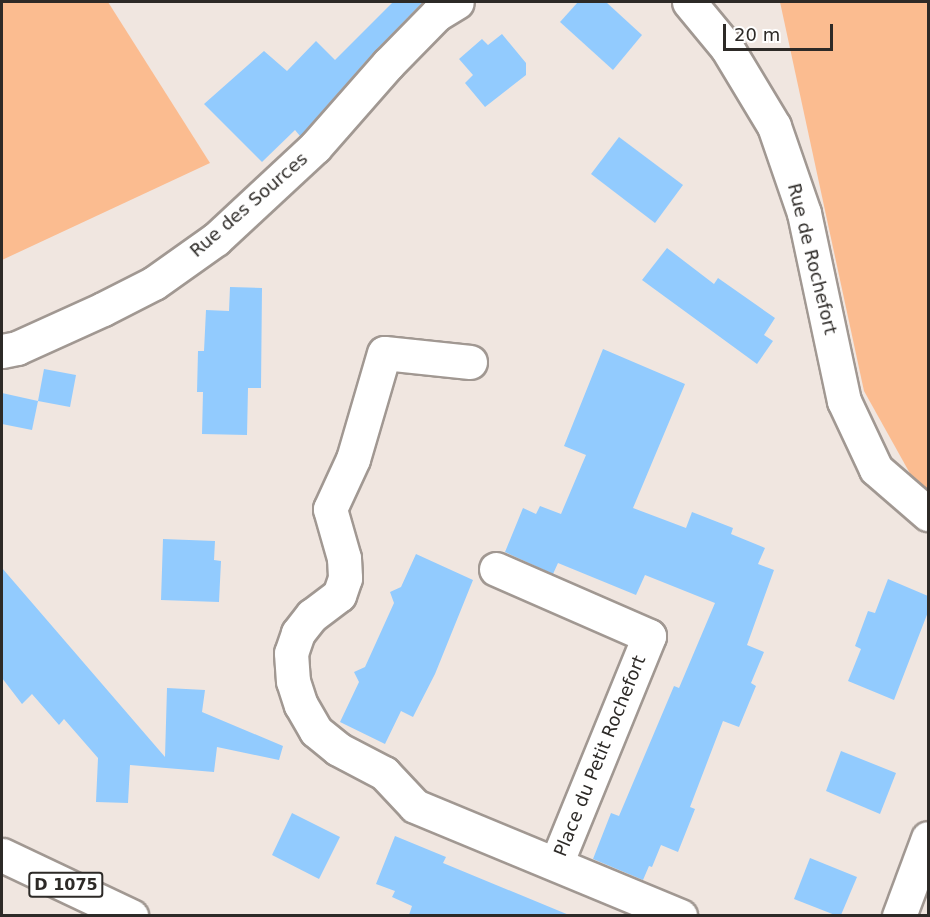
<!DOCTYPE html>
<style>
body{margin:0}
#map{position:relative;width:930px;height:917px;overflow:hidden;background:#f0e6e0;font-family:"DejaVu Sans",sans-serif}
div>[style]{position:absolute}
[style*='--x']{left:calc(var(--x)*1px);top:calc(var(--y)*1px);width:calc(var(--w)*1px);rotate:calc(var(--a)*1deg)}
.green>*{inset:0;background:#fbbc90}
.building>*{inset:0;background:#92cbfe}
.roads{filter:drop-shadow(2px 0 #a19892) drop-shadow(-2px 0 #a19892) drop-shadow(0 2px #a19892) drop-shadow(0 -2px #a19892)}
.street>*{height:33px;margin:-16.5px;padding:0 16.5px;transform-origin:16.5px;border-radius:16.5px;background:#fff}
.primary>*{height:33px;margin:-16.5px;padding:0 16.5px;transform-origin:16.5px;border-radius:16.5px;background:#fff}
span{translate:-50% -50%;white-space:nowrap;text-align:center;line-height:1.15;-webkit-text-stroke:6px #fff;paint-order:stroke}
.shield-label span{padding:2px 4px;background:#fff;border:2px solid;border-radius:4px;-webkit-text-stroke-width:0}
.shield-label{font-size:16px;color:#2d2a27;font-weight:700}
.street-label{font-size:18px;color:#2d2a27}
.frame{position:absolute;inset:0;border:3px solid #2d2a27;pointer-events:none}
.scale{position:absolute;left:723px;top:24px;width:110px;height:27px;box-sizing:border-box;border:3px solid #2d2a27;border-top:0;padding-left:8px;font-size:18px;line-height:21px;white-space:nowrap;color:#2d2a27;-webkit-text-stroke:4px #fff;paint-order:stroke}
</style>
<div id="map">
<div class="green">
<i style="clip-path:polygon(2px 2px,108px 2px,210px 163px,2px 260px)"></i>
<i style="clip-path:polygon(780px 2px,928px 2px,928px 498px,922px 495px,864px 391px)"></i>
</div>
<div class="building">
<i style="clip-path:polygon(393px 2px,423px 2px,374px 52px,302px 134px,300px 136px,295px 130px,262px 162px,204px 104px,264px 51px,287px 71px,316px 41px,335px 60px)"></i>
<i style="clip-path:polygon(578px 2px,606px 2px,642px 35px,613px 70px,560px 22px)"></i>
<i style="clip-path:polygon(502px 34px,526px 63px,526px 75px,485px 107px,465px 83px,473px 75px,459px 59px,482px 39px,488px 45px)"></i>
<i style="clip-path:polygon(619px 137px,683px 185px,655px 223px,591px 174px)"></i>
<i style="clip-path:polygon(667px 248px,714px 284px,718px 278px,775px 318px,764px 335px,773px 341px,757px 364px,642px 280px)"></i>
<i style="clip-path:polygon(230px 287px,262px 288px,261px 388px,248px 388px,247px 435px,202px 434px,203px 392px,197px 392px,198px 351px,204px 351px,206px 310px,229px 311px)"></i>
<i style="clip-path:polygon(603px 349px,685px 384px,633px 508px,686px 528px,692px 512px,733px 528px,731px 534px,765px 548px,758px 564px,774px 570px,747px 645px,764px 652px,751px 683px,756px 686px,739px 727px,723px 721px,690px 807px,695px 809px,678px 852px,661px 845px,652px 867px,649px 866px,643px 880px,593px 859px,611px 813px,619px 816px,674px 686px,679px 688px,715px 603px,645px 575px,636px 595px,558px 563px,553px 574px,505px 552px,523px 508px,536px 514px,540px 506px,561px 514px,586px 455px,564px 446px)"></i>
<i style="clip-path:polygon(44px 369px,76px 375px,70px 407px,38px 401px)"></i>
<i style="clip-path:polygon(2px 393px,38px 401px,32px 430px,2px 424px)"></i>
<i style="clip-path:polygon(163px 539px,215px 541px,214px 560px,221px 561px,219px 602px,161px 600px)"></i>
<i style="clip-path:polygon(416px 554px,473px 580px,435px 674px,413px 717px,401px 711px,385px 744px,340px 722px,359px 682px,354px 672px,365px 667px,394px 603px,390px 592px,401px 587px)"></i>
<i style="clip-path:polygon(2px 568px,165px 757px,167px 688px,205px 690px,202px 712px,283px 746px,279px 760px,217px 747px,214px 772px,130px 765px,128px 803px,96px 802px,98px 758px,64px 719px,59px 725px,32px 694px,22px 704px,2px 678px)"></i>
<i style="clip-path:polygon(888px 579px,928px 596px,928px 612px,894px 700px,848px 681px,861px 649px,855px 646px,868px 611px,875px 613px)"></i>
<i style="clip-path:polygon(841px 751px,896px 773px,880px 814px,826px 791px)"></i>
<i style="clip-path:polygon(292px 813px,340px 837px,319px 879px,272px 855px)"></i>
<i style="clip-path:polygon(395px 836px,446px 857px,443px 863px,569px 915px,409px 915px,412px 906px,392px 897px,395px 891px,376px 884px)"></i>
<i style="clip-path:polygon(810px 858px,857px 877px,841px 915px,835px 915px,794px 899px)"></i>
</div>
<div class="roads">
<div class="street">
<i style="--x:689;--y:2;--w:60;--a:50.4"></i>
<i style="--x:727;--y:48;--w:91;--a:58.9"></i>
<i style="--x:774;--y:126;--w:92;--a:71"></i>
<i style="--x:804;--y:213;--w:192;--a:78"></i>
<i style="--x:844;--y:401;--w:75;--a:64.8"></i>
<i style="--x:876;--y:469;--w:69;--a:40.9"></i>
<i style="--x:2;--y:351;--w:15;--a:-11"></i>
<i style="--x:17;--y:348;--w:94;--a:-24.4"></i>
<i style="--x:103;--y:309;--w:57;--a:-27"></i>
<i style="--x:154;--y:283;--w:76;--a:-35.4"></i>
<i style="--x:216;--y:239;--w:135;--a:-42.9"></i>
<i style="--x:315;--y:147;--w:111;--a:-48.7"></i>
<i style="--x:388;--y:64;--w:70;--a:-45.6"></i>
<i style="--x:437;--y:14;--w:23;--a:-31"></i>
<i style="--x:470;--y:362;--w:86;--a:-174"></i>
<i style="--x:384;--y:353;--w:110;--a:106.3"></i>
<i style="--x:353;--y:459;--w:55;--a:114.7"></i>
<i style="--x:330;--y:509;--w:51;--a:74.1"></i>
<i style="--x:344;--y:558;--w:20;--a:87"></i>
<i style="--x:345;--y:578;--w:18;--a:109"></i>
<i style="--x:339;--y:595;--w:34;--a:143"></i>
<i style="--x:312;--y:615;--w:23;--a:128"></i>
<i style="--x:298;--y:633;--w:21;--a:109"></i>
<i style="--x:291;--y:653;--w:28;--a:86"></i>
<i style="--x:293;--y:681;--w:25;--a:72"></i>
<i style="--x:301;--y:705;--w:30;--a:60"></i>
<i style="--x:316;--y:731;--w:28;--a:39"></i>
<i style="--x:338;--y:749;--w:52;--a:27.6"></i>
<i style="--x:384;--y:773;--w:45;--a:46.8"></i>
<i style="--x:415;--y:806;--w:287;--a:22.5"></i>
<i style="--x:496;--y:569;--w:167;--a:23.6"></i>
<i style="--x:649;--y:636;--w:246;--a:112.2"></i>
<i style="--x:899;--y:916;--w:83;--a:-69.6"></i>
</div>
<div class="primary">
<i style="--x:2;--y:855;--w:143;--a:25.3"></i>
</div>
</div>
<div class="shield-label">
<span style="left:66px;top:885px">D 1075</span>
</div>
<div class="street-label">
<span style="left:249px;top:205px;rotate:-41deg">Rue des Sources</span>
<span style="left:812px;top:259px;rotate:76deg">Rue de Rochefort</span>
<span style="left:600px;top:756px;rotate:-68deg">Place du Petit Rochefort</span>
</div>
<div class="frame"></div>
<div class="scale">20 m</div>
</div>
